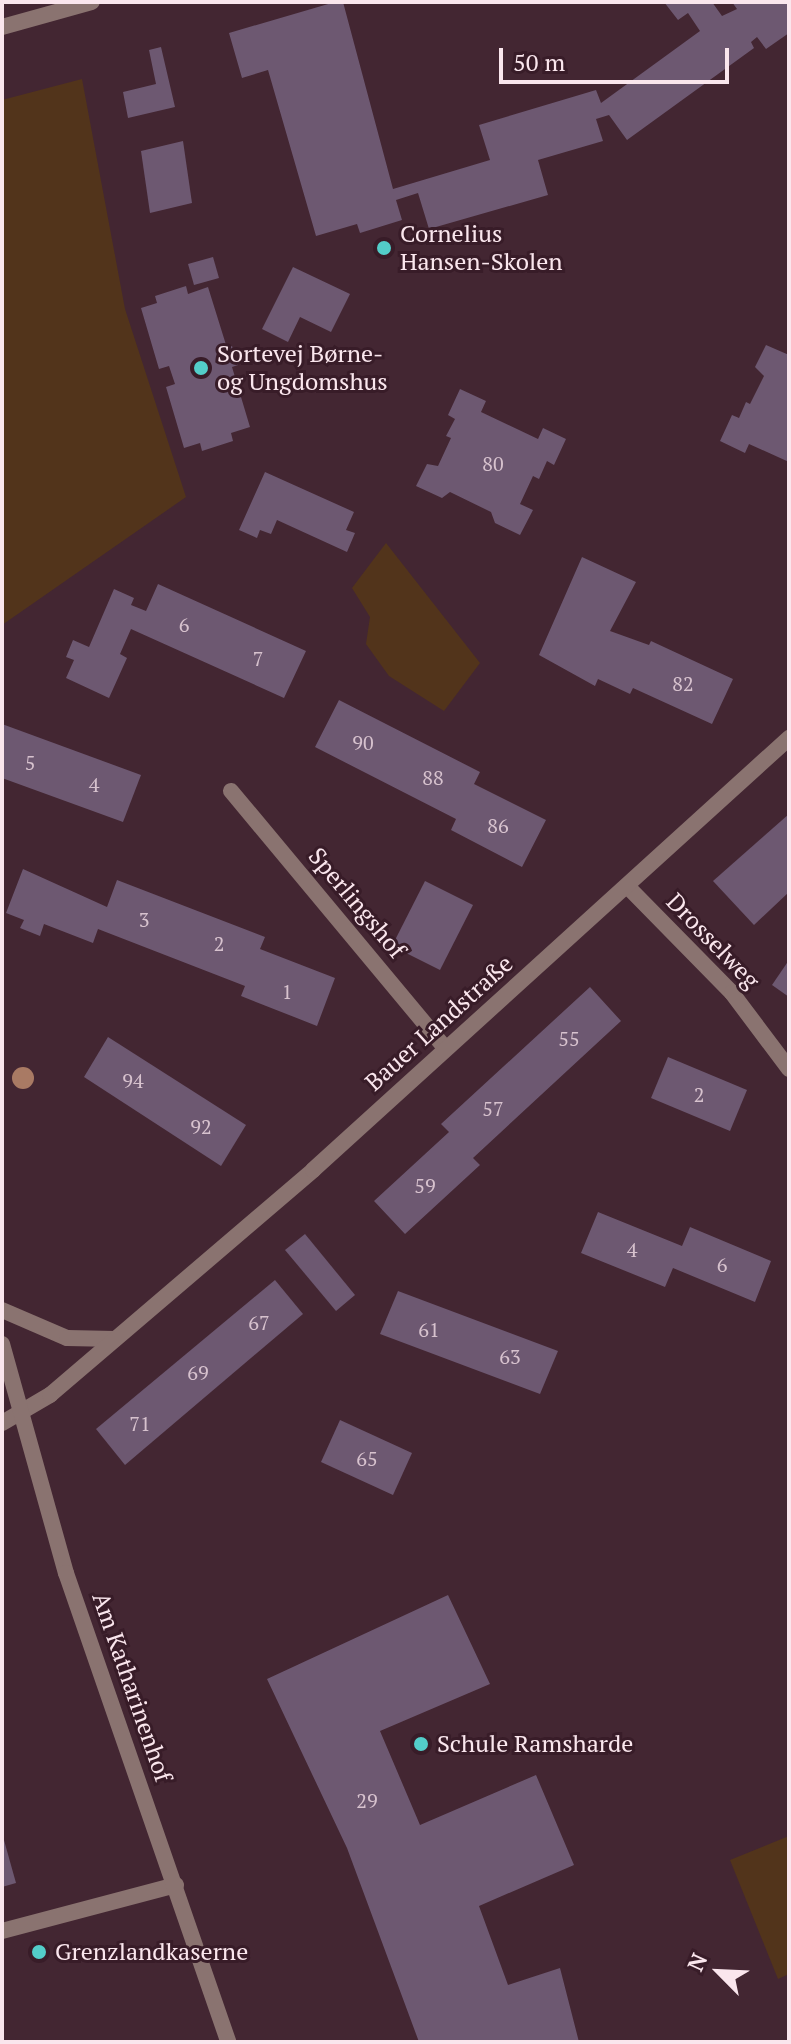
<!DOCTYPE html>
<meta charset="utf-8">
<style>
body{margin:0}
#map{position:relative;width:791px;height:2044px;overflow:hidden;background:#432632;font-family:"PT Serif",serif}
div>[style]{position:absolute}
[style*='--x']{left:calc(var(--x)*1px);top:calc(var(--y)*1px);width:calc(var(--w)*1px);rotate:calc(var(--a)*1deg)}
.green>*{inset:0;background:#52341b}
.building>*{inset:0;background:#6d5871}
.minor>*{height:16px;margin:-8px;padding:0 8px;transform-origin:8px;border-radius:8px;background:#8a7370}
.tertiary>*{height:16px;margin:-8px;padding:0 8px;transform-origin:8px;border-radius:8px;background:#8a7370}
.trees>*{width:22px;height:22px;margin:-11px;border-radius:50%;background:#a97a64}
.dots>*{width:22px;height:22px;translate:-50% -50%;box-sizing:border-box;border:4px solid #381c28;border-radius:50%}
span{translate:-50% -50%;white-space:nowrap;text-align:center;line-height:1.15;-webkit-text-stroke:6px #381c28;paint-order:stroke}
.number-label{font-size:20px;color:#d7c2ce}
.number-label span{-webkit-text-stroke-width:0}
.poi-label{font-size:24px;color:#fae6ed}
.left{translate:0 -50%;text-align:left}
.street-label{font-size:24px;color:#fae6ed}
.frame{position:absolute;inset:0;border:4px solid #fae6ed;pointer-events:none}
.north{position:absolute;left:679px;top:1932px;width:80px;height:80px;-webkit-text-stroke:6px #381c28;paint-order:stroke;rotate:294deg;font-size:22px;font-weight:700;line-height:32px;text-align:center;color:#fae6ed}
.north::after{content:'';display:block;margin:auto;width:28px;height:36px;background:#fae6ed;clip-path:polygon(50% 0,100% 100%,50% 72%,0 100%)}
.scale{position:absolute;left:499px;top:48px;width:230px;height:36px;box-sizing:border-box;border:4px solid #fae6ed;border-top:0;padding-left:10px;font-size:24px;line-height:28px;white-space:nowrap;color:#fae6ed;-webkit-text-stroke:6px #381c28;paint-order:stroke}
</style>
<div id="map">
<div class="green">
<i style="clip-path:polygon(82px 79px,125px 309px,186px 497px,2px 625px,2px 100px)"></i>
<i style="clip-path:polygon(386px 543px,480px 663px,444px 711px,389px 676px,366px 644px,370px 617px,352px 588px)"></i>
<i style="clip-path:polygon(789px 1836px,789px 1974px,778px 1979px,730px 1860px)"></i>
</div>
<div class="building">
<i style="clip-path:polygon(335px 2px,343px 2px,393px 189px,490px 160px,479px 125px,596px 90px,601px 103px,700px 31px,688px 13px,678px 20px,664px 2px,712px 2px,722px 16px,737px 9px,732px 2px,789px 2px,789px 33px,766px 49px,757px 37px,751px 42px,754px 48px,627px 140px,609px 115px,596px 119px,603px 141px,538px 160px,548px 195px,429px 229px,418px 193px,396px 200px,402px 220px,360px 233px,357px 224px,316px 236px,268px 70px,242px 78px,229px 33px)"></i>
<i style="clip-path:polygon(161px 47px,175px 107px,128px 118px,123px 92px,156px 84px,149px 50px)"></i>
<i style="clip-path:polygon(183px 141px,192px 203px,150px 213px,141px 151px)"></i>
<i style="clip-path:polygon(213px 257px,219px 278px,194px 285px,188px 264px)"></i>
<i style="clip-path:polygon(293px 267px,350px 294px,331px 332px,300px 317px,288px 342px,262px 329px)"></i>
<i style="clip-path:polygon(186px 286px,188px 294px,208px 287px,227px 348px,232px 346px,238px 365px,232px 367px,250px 427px,231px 433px,233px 441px,202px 451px,200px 443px,184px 448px,166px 387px,175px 384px,169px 366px,159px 369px,141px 308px,157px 303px,155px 296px)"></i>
<i style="clip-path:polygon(766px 345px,789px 355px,789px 462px,749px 444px,745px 453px,720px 441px,732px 415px,739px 418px,746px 402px,750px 404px,764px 376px,755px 367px)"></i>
<i style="clip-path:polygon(460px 389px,486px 401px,481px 412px,538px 439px,543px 428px,566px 439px,554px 465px,547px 461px,539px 479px,533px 476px,520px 504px,533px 510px,520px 535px,495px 523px,491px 512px,450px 492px,442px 498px,416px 486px,427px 464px,438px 466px,451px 438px,446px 436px,455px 419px,448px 415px)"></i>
<i style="clip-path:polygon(265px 472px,354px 512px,346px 530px,355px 533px,347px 552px,277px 520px,271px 534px,260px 530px,257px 538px,239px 530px)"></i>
<i style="clip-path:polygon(582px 557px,636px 582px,610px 631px,649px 645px,651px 641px,733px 679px,712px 724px,633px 688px,630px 694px,598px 679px,595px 686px,539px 655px)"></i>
<i style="clip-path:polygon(158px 584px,306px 651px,284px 698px,131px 629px,120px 654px,127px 658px,109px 698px,66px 678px,74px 660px,66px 657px,73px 640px,89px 647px,114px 589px,134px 598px,131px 605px,146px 611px)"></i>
<i style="clip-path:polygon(339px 700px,480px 772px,474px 784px,546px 820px,522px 867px,451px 830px,456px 819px,315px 747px)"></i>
<i style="clip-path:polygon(2px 724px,141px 775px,123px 822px,2px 778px)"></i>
<i style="clip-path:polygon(789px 814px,789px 892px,754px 925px,713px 881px)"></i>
<i style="clip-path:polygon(23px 869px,107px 907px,117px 880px,265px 937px,260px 949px,335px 978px,317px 1026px,241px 996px,245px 986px,98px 929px,93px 943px,44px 924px,40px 936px,20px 928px,24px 920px,6px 913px)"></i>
<i style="clip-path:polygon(425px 881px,473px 905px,440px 970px,392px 946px)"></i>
<i style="clip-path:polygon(789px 960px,789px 997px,772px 985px)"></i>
<i style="clip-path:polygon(590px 987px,621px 1021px,473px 1158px,480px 1165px,405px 1234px,374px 1201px,449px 1132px,441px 1124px)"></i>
<i style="clip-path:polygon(108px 1037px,246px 1125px,221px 1166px,84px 1077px)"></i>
<i style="clip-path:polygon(668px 1057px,747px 1090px,730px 1131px,651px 1098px)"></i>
<i style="clip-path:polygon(598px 1212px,682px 1246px,690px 1227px,771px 1261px,755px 1302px,673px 1268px,665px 1287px,581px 1253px)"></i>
<i style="clip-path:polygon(305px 1234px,355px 1295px,336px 1311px,285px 1250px)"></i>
<i style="clip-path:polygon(275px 1280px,303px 1314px,125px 1465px,96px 1429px)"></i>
<i style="clip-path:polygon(398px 1291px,558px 1351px,540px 1394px,380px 1334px)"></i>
<i style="clip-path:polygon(340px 1420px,412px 1453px,393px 1495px,321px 1462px)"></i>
<i style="clip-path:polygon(448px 1595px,490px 1684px,380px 1731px,420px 1825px,536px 1775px,574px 1865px,479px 1906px,508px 1985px,560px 1968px,579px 2042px,419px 2042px,347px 1848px,267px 1679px)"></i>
<i style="clip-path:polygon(2px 1833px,16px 1883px,2px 1887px)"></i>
</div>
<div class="minor">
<i style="--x:2;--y:27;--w:93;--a:-15.5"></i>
<i style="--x:231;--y:791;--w:334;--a:50.2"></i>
<i style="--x:628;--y:887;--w:148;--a:45.5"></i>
<i style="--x:732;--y:993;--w:95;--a:53.1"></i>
<i style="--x:2;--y:1310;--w:71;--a:23.3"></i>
<i style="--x:67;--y:1338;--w:48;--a:1.2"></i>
<i style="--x:2;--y:1423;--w:56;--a:-30.3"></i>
<i style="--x:50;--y:1395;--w:346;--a:-40.5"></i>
<i style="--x:313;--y:1170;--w:643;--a:-42.23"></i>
<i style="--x:2;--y:1931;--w:180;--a:-14.8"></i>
</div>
<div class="tertiary">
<i style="--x:2;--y:1344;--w:238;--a:74.4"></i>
<i style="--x:66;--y:1573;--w:496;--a:70.9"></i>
</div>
<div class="trees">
<i style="left:23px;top:1078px"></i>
</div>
<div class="dots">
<i style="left:384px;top:248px;background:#53cdc9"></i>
<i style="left:201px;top:368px;background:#53cdc9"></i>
<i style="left:421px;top:1744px;background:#53cdc9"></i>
<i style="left:39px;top:1952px;background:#53cdc9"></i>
</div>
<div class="number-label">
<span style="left:493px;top:463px">80</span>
<span style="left:184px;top:624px">6</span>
<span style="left:258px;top:658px">7</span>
<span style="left:683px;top:683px">82</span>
<span style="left:363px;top:742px">90</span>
<span style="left:30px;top:762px">5</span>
<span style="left:433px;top:777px">88</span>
<span style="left:94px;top:784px">4</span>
<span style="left:498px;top:825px">86</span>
<span style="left:144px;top:919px">3</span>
<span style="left:219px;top:943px">2</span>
<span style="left:287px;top:991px">1</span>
<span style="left:569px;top:1038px">55</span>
<span style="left:133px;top:1080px">94</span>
<span style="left:699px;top:1094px">2</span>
<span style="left:493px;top:1108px">57</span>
<span style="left:201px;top:1126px">92</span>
<span style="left:425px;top:1185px">59</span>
<span style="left:632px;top:1249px">4</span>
<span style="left:722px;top:1264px">6</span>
<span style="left:259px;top:1322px">67</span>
<span style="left:429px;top:1329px">61</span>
<span style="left:510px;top:1356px">63</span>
<span style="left:198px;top:1372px">69</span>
<span style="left:140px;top:1423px">71</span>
<span style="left:367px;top:1458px">65</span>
<span style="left:367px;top:1800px">29</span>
</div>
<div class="poi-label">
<span class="left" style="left:400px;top:248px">Cornelius<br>Hansen-Skolen</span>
<span class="left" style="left:217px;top:368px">Sortevej Børne-<br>og Ungdomshus</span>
<span class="left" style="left:437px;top:1744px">Schule Ramsharde</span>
<span class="left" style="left:55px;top:1952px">Grenzlandkaserne</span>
</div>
<div class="street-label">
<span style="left:357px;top:903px;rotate:50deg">Sperlingshof</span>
<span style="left:713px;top:941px;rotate:46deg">Drosselweg</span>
<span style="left:439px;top:1023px;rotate:-42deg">Bauer Landstraße</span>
<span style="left:132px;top:1687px;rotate:71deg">Am Katharinenhof</span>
</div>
<div class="frame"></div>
<div class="north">N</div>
<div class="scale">50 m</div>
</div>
